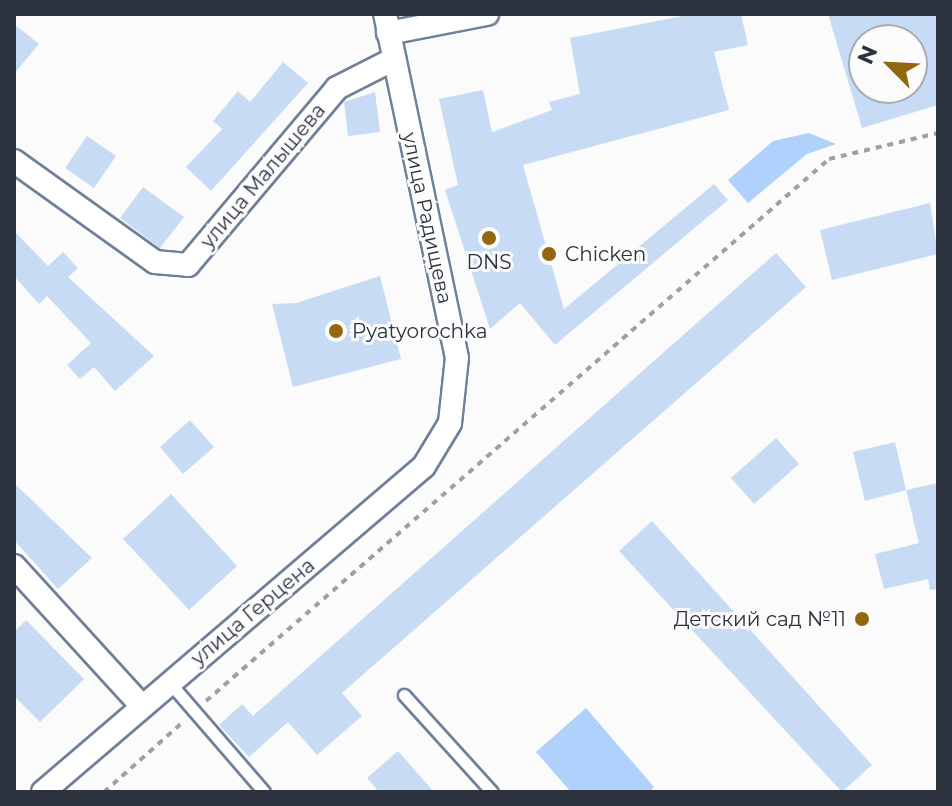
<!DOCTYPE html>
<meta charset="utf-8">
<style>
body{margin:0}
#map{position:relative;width:952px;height:806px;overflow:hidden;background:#fbfbfb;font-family:Montserrat,sans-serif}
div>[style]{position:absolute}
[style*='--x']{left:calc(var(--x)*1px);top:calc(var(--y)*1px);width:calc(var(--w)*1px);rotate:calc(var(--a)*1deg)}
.green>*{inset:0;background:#b0d1fb}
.building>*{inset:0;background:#c7dbf5}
.path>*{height:4px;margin-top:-2px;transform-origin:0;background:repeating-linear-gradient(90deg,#9da0a5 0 6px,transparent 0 12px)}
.roads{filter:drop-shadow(2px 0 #6f8199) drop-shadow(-2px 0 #6f8199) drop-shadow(0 2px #6f8199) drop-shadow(0 -2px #6f8199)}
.lane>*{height:11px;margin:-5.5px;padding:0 5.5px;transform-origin:5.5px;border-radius:5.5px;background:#fff}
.street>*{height:22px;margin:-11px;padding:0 11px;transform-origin:11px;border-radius:11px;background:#fff}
.dots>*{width:22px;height:22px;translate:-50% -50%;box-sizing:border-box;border:4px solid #fbfbfb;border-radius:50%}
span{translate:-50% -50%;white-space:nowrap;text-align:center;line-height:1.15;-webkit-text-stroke:6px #fbfbfb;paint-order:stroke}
.street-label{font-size:20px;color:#2c333e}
.poi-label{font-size:20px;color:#2c333e}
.left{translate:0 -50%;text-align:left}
.right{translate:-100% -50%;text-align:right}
.frame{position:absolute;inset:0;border:16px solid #2c333e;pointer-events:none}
.north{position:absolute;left:848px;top:24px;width:80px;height:80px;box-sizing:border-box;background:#fbfbfb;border:2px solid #a8abaf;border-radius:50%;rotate:294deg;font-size:22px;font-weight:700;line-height:32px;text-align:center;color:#2c333e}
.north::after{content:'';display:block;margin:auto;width:28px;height:36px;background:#916811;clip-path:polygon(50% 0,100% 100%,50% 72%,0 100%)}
</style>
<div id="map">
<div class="green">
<i style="clip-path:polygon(809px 133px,836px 144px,807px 154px,748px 203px,728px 180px,773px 141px)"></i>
<i style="clip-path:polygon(586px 708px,654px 787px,649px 792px,571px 792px,536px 752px)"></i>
</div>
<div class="building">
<i style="clip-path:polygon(693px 14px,741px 14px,748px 45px,714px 52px,729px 110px,523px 165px,564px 309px,714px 184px,728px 200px,555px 345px,520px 303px,490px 329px,445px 190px,458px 185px,439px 99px,483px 90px,492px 132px,552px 110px,549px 102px,580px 94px,570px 38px)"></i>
<i style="clip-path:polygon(evenodd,828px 14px,938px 14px,938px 105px,862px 128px,828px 14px,864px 40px,912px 40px,912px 88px,864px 88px,864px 40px)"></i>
<i style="clip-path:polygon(14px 24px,39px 44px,14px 74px)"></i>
<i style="clip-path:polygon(283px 62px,308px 83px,211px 191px,186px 167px,222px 129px,213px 121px,238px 91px,250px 102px)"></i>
<i style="clip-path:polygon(375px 92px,380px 132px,348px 136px,344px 102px)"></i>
<i style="clip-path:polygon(87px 136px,116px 156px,94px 188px,65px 168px)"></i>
<i style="clip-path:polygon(143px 187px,184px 217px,160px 248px,120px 218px)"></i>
<i style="clip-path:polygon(930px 203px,938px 254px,832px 280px,820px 230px)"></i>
<i style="clip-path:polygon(14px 231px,48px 266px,63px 252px,78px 268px,68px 277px,154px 356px,115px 391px,94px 367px,80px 379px,67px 365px,91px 343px,47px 296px,39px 304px,14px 276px)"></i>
<i style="clip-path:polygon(776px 253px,806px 287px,342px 693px,362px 716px,317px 755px,288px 722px,249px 757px,219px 725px,242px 704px,253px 716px)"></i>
<i style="clip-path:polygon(380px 276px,401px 359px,293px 387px,272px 304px,296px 303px)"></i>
<i style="clip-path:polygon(190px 420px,214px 447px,183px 474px,160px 447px)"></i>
<i style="clip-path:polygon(776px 438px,799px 464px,754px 504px,731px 478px)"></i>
<i style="clip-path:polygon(895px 442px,906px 490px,865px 501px,853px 452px)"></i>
<i style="clip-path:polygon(14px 483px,92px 558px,58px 589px,14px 540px)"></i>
<i style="clip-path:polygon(938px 483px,938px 589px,930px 590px,928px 579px,884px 589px,875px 554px,919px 543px,906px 490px)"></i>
<i style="clip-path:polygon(171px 494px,237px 566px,189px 610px,123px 539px)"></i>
<i style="clip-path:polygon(652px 521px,872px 765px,842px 792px,619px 551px)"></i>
<i style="clip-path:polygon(26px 620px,84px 679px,40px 722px,14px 696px,14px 632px)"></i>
<i style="clip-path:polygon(398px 751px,434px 792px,379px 792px,367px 778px)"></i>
</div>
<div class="path">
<i style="--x:206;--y:701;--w:826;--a:-41.02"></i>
<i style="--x:829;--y:159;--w:112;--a:-13.4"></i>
<i style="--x:104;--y:792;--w:104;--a:-41.5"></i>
</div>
<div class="roads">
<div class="lane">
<i style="--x:170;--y:683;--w:144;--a:49.2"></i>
<i style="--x:404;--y:695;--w:131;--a:47.8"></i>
</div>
<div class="street">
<i style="--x:388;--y:33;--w:101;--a:-10.9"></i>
<i style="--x:14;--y:161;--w:173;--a:35.6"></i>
<i style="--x:155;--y:262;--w:33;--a:5"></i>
<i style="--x:188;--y:265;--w:231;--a:-49.9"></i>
<i style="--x:337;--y:88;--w:64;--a:-27"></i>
<i style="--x:14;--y:566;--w:190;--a:47.6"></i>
<i style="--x:43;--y:792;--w:501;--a:-40.55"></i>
<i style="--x:424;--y:466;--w:50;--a:-58.8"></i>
<i style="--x:450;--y:423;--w:65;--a:-83.9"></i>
<i style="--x:457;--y:358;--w:351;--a:-101.8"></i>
</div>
</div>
<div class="dots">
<i style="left:489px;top:238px;background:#916811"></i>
<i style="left:549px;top:254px;background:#916811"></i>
<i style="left:336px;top:331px;background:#916811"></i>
<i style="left:862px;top:619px;background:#916811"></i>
</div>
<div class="street-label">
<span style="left:263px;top:176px;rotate:-50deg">улица Малышева</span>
<span style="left:427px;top:218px;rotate:78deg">улица Радищева</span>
<span style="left:253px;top:612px;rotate:-40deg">улица Герцена</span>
</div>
<div class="poi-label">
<span class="left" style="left:565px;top:254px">Chicken</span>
<span style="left:489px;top:262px">DNS</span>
<span class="left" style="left:352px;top:331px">Pyatyorochka</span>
<span class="right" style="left:846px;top:619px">Детский сад №11</span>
</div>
<div class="frame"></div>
<div class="north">N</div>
</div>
